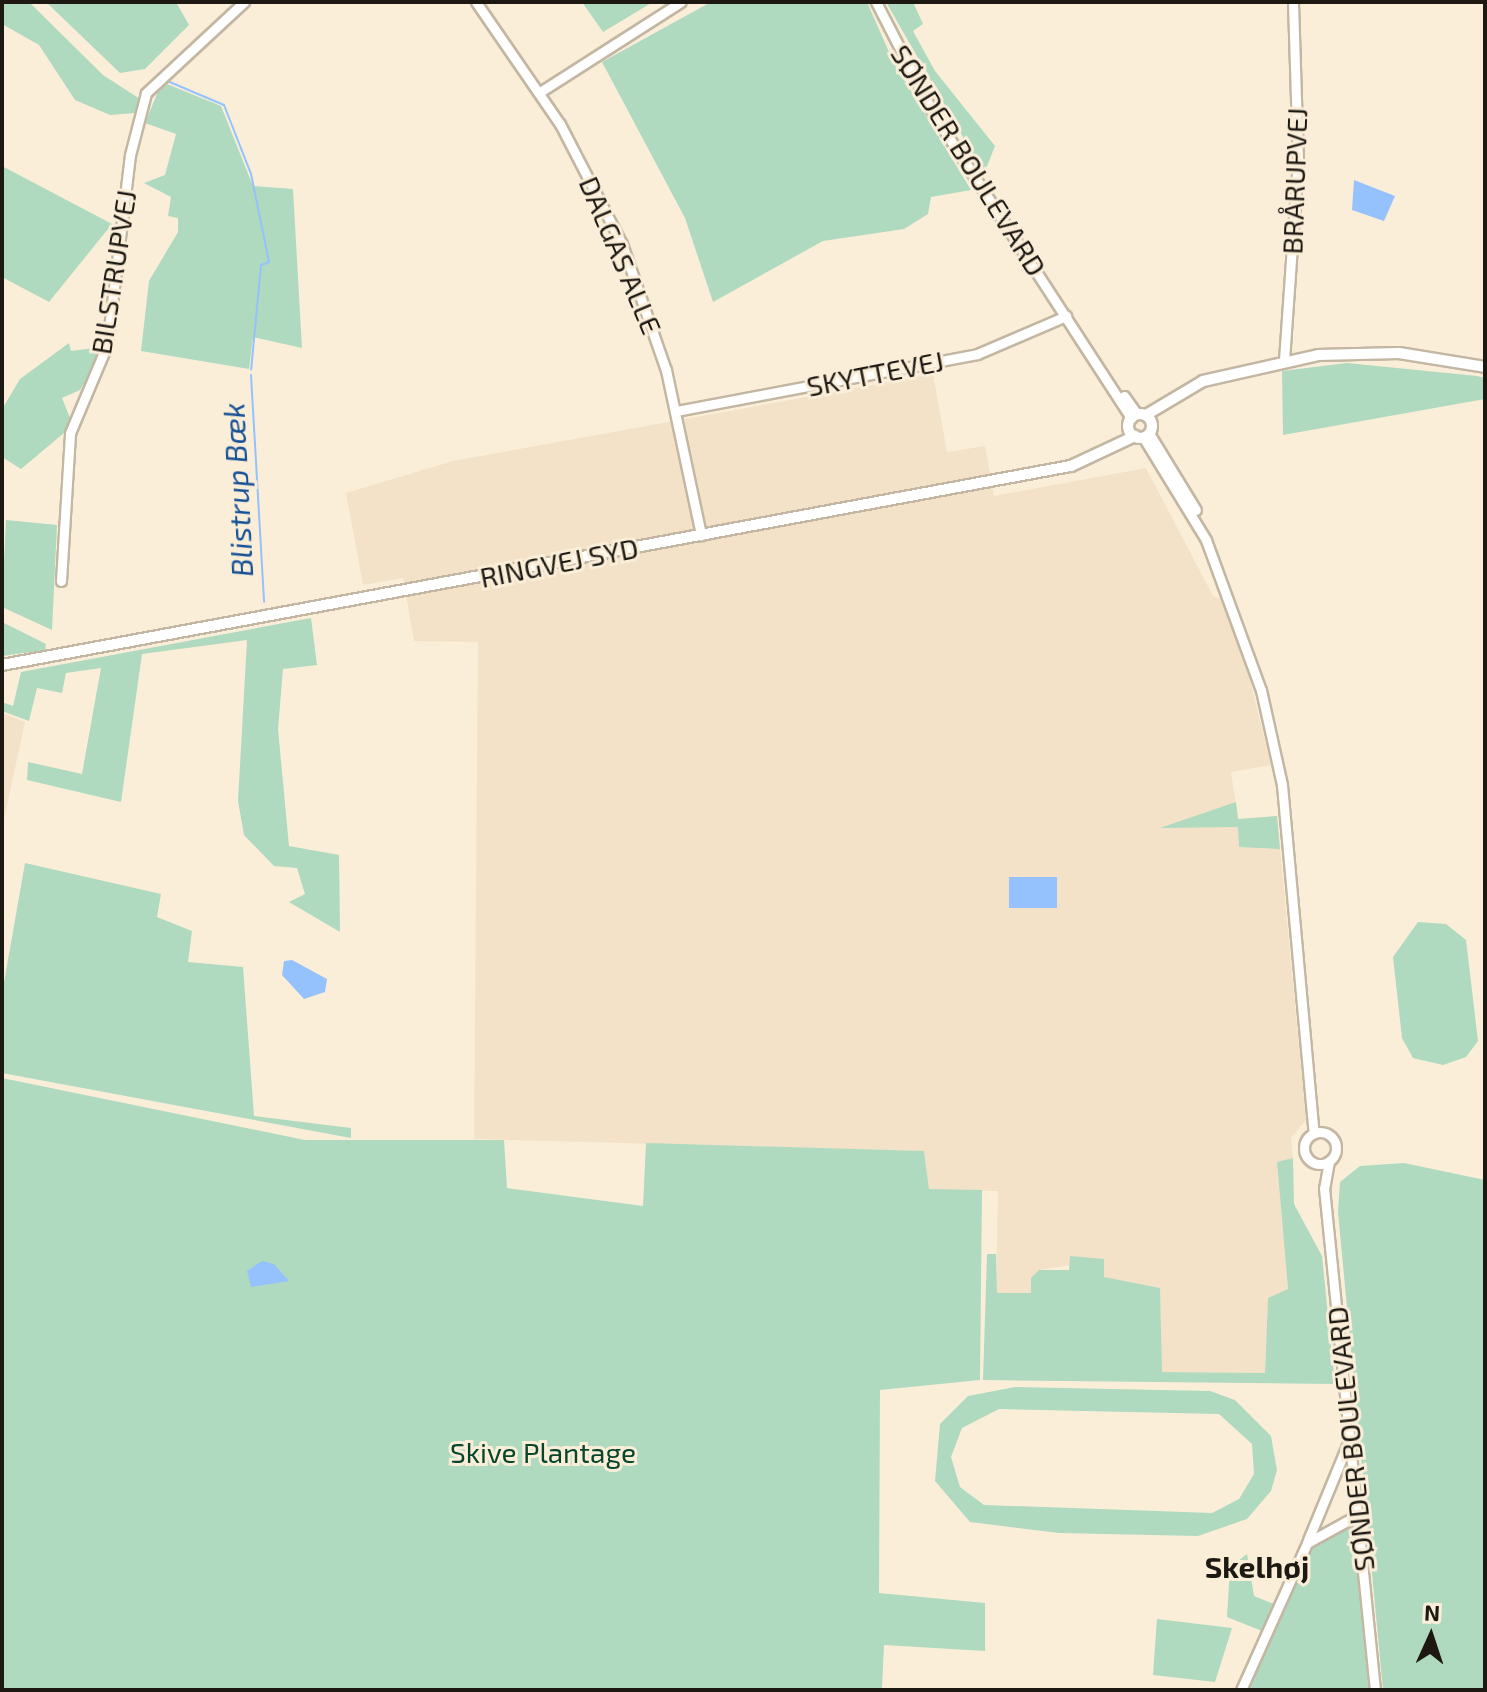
<!DOCTYPE html>
<meta charset="utf-8">
<style>
body{margin:0}
#map{position:relative;width:1487px;height:1692px;overflow:hidden;background:#faeed9;font-family:"Exo 2",sans-serif}
div>[style]{position:absolute}
[style*='--x']{left:calc(var(--x)*1px);top:calc(var(--y)*1px);width:calc(var(--w)*1px);rotate:calc(var(--a)*1deg)}
.built>*{inset:0;background:#f3e2c7}
.green>*{inset:0;background:#afdac0}
.water>*{inset:0;background:#95c2fd}
.stream>*{height:2px;margin:-1px;padding:0 1px;transform-origin:1px;border-radius:1px;background:#95c2fd}
.roads{filter:drop-shadow(2px 0 #c3b7a3) drop-shadow(-2px 0 #c3b7a3) drop-shadow(0 2px #c3b7a3) drop-shadow(0 -2px #c3b7a3)}
.secondary>*{height:9px;margin:-4.5px;padding:0 4.5px;transform-origin:4.5px;border-radius:4.5px;background:#fff}
.secondary>.ring{margin:-4.5px;padding:0;box-sizing:content-box;background:none;border:9px solid #fff;border-radius:50%}
.primary>*{height:10px;margin:-5px;padding:0 5px;transform-origin:5px;border-radius:5px;background:#fff}
.primary>.ring{margin:-5px;padding:0;box-sizing:content-box;background:none;border:10px solid #fff;border-radius:50%}
span{translate:-50% -50%;white-space:nowrap;text-align:center;line-height:1.15;-webkit-text-stroke:6px #faeed9;paint-order:stroke}
.street-label{font-size:28px;color:#1d1912}
.park-label{font-size:28px;color:#08462b}
.water-label{font-size:30px;color:#175196;font-style:italic}
.neighbourhood-label{font-size:30px;color:#1d1912;font-weight:700}
.frame{position:absolute;inset:0;border:4px solid #1d1912;pointer-events:none}
.north{position:absolute;left:1391px;top:1596px;width:80px;height:80px;-webkit-text-stroke:6px #faeed9;paint-order:stroke;rotate:3deg;font-size:22px;font-weight:700;line-height:32px;text-align:center;color:#1d1912}
.north::after{content:'';display:block;margin:auto;width:28px;height:36px;background:#1d1912;clip-path:polygon(50% 0,100% 100%,50% 72%,0 100%)}
</style>
<div id="map">
<div class="built">
<i style="clip-path:polygon(933px 374px,947px 452px,985px 446px,994px 496px,1146px 468px,1213px 596px,1223px 600px,1245px 660px,1271px 765px,1231px 772px,1238px 819px,1277px 816px,1306px 1120px,1291px 1138px,1293px 1158px,1277px 1163px,1288px 1289px,1268px 1298px,1265px 1373px,1161px 1372px,1160px 1288px,1103px 1277px,1104px 1259px,1040px 1270px,1031px 1293px,996px 1293px,998px 1191px,929px 1190px,924px 1151px,474px 1139px,478px 642px,414px 641px,403px 578px,363px 585px,346px 493px,453px 461px)"></i>
<i style="clip-path:polygon(2px 713px,25px 722px,2px 829px)"></i>
</div>
<div class="green">
<i style="clip-path:polygon(2px 2px,29px 2px,103px 75px,140px 99px,135px 113px,110px 115px,75px 100px,39px 45px,2px 24px)"></i>
<i style="clip-path:polygon(46px 2px,176px 2px,189px 25px,145px 69px,120px 73px)"></i>
<i style="clip-path:polygon(582px 2px,653px 2px,603px 32px)"></i>
<i style="clip-path:polygon(711px 2px,867px 2px,893px 61px,971px 190px,931px 197px,928px 214px,904px 229px,823px 241px,713px 302px,685px 218px,602px 62px)"></i>
<i style="clip-path:polygon(886px 2px,913px 2px,923px 24px,913px 31px,935px 71px,995px 146px,984px 174px)"></i>
<i style="clip-path:polygon(162px 82px,221px 106px,253px 186px,293px 189px,302px 348px,253px 337px,249px 369px,141px 351px,149px 281px,178px 232px,178px 218px,168px 216px,171px 197px,144px 183px,165px 175px,176px 134px,145px 123px)"></i>
<i style="clip-path:polygon(2px 166px,112px 224px,49px 302px,2px 277px)"></i>
<i style="clip-path:polygon(69px 343px,71px 351px,94px 348px,100px 356px,80px 390px,62px 398px,70px 418px,64px 433px,21px 469px,2px 457px,4px 406px,20px 379px)"></i>
<i style="clip-path:polygon(1347px 363px,1477px 376px,1485px 378px,1485px 399px,1283px 435px,1282px 371px)"></i>
<i style="clip-path:polygon(6px 520px,57px 525px,52px 630px,2px 607px)"></i>
<i style="clip-path:polygon(311px 618px,317px 665px,283px 669px,278px 729px,289px 846px,339px 855px,340px 932px,289px 902px,305px 894px,297px 868px,274px 866px,244px 835px,238px 801px,247px 640px,142px 654px,121px 802px,27px 780px,28px 762px,82px 774px,101px 668px,66px 673px,62px 693px,37px 688px,29px 721px,2px 711px,2px 702px,13px 706px,21px 672px)"></i>
<i style="clip-path:polygon(2px 622px,46px 644px,45px 650px,2px 656px)"></i>
<i style="clip-path:polygon(1236px 802px,1238px 819px,1277px 816px,1280px 849px,1239px 847px,1238px 827px,1160px 828px)"></i>
<i style="clip-path:polygon(25px 863px,161px 894px,157px 917px,192px 931px,188px 962px,243px 967px,254px 1116px,351px 1128px,351px 1138px,2px 1073px,2px 994px)"></i>
<i style="clip-path:polygon(1418px 922px,1446px 924px,1466px 940px,1478px 1041px,1466px 1057px,1443px 1065px,1413px 1058px,1402px 1038px,1393px 957px)"></i>
<i style="clip-path:polygon(2px 1078px,305px 1140px,504px 1140px,507px 1188px,643px 1206px,646px 1143px,924px 1151px,929px 1189px,982px 1190px,980px 1380px,880px 1390px,879px 1593px,985px 1603px,985px 1651px,884px 1645px,882px 1688px,924px 1690px,2px 1690px)"></i>
<i style="clip-path:polygon(1293px 1158px,1294px 1204px,1322px 1256px,1335px 1384px,983px 1380px,987px 1254px,996px 1254px,997px 1293px,1031px 1293px,1031px 1278px,1039px 1270px,1069px 1270px,1070px 1256px,1104px 1259px,1104px 1277px,1160px 1288px,1162px 1372px,1265px 1373px,1268px 1298px,1288px 1289px,1277px 1162px)"></i>
<i style="clip-path:polygon(1404px 1163px,1485px 1180px,1485px 1690px,1383px 1690px,1338px 1212px,1340px 1182px,1360px 1166px)"></i>
<i style="clip-path:polygon(evenodd,1015px 1387px,1210px 1391px,1235px 1400px,1271px 1436px,1277px 1470px,1271px 1491px,1247px 1519px,1198px 1536px,1059px 1533px,970px 1522px,935px 1481px,940px 1424px,968px 1396px,1015px 1387px,999px 1409px,1219px 1414px,1252px 1444px,1254px 1474px,1239px 1499px,1212px 1513px,984px 1505px,960px 1487px,951px 1457px,962px 1428px,999px 1409px)"></i>
<i style="clip-path:polygon(1354px 1522px,1370px 1690px,1246px 1690px,1310px 1545px)"></i>
<i style="clip-path:polygon(1247px 1554px,1254px 1596px,1274px 1604px,1262px 1631px,1227px 1617px,1230px 1567px)"></i>
<i style="clip-path:polygon(1157px 1619px,1232px 1628px,1215px 1682px,1153px 1675px)"></i>
</div>
<div class="water">
<i style="clip-path:polygon(1354px 180px,1395px 196px,1384px 221px,1352px 210px)"></i>
<i style="clip-path:polygon(1009px 877px,1057px 877px,1057px 908px,1009px 908px)"></i>
<i style="clip-path:polygon(292px 960px,327px 979px,325px 992px,304px 999px,282px 975px,284px 961px)"></i>
<i style="clip-path:polygon(262px 1261px,274px 1264px,289px 1281px,251px 1287px,247px 1271px)"></i>
</div>
<div class="stream">
<i style="--x:165;--y:80;--w:64;--a:23"></i>
<i style="--x:224;--y:105;--w:74;--a:68.6"></i>
<i style="--x:251;--y:174;--w:90;--a:78.4"></i>
<i style="--x:269;--y:262;--w:9;--a:159"></i>
<i style="--x:261;--y:265;--w:105;--a:95.4"></i>
<i style="--x:251;--y:375;--w:227;--a:86.7"></i>
</div>
<div class="roads">
<div class="secondary">
<i style="--x:476;--y:2;--w:148;--a:55.5"></i>
<i style="--x:560;--y:124;--w:135;--a:62.7"></i>
<i style="--x:622;--y:244;--w:133;--a:70.8"></i>
<i style="--x:666;--y:370;--w:169;--a:78"></i>
<i style="--x:876;--y:2;--w:125;--a:62.8"></i>
<i style="--x:933;--y:113;--w:364;--a:57"></i>
<i style="--x:540;--y:92;--w:167;--a:-32.6"></i>
<i style="--x:1284;--y:360;--w:198;--a:-86"></i>
<i style="--x:1298;--y:162;--w:160;--a:-91.8"></i>
<i style="--x:1124;--y:396;--w:22;--a:54"></i>
<i style="--x:676;--y:411;--w:306;--a:-10.7"></i>
<i style="--x:977;--y:354;--w:97;--a:-23.1"></i>
<i style="--x:1149;--y:433;--w:90;--a:58.6"></i>
<i style="--x:1143;--y:437;--w:121;--a:58.5"></i>
<i style="--x:1206;--y:540;--w:160;--a:69.9"></i>
<i style="--x:1261;--y:690;--w:97;--a:77.5"></i>
<i style="--x:1282;--y:785;--w:350;--a:84.8"></i>
<i style="--x:61;--y:581;--w:148;--a:-86.5"></i>
<i style="--x:70;--y:433;--w:95;--a:-67.2"></i>
<i style="--x:107;--y:345;--w:191;--a:-83.1"></i>
<i style="--x:130;--y:155;--w:64;--a:-75.5"></i>
<i style="--x:146;--y:93;--w:134;--a:-42.9"></i>
<i class="ring" style="left:1304px;top:1132px;width:23px;height:23px"></i>
<i style="--x:1329;--y:1161;--w:27;--a:100"></i>
<i style="--x:1324;--y:1188;--w:505;--a:84.2"></i>
<i style="--x:1308;--y:1540;--w:105;--a:-67.6"></i>
<i style="--x:1241;--y:1690;--w:161;--a:-65.8"></i>
<i style="--x:1307;--y:1543;--w:58;--a:-28.8"></i>
</div>
<div class="primary">
<i class="ring" style="left:1128px;top:414px;width:14px;height:14px"></i>
<i style="--x:1146;--y:415;--w:66;--a:-30.8"></i>
<i style="--x:1203;--y:381;--w:118;--a:-12.7"></i>
<i style="--x:1318;--y:355;--w:81;--a:-1.4"></i>
<i style="--x:1399;--y:353;--w:87;--a:9.2"></i>
<i style="--x:2;--y:665;--w:1087;--a:-10.55"></i>
<i style="--x:1071;--y:466;--w:71;--a:-25.1"></i>
</div>
</div>
<div class="street-label">
<span style="left:969px;top:160px;rotate:58deg">SØNDER BOULEVARD</span>
<span style="left:1294px;top:181px;rotate:-88deg">BRÅRUPVEJ</span>
<span style="left:621px;top:255px;rotate:67deg">DALGAS ALLE</span>
<span style="left:113px;top:272px;rotate:-81deg">BILSTRUPVEJ</span>
<span style="left:875px;top:373px;rotate:-11deg">SKYTTEVEJ</span>
<span style="left:559px;top:562px;rotate:-11deg">RINGVEJ SYD</span>
<span style="left:1350px;top:1439px;rotate:-96deg">SØNDER BOULEVARD</span>
</div>
<div class="park-label">
<span style="left:543px;top:1452px">Skive Plantage</span>
</div>
<div class="water-label">
<span style="left:237px;top:490px;rotate:-93deg">Blistrup Bæk</span>
</div>
<div class="neighbourhood-label">
<span style="left:1257px;top:1566px">Skelhøj</span>
</div>
<div class="frame"></div>
<div class="north">N</div>
</div>
